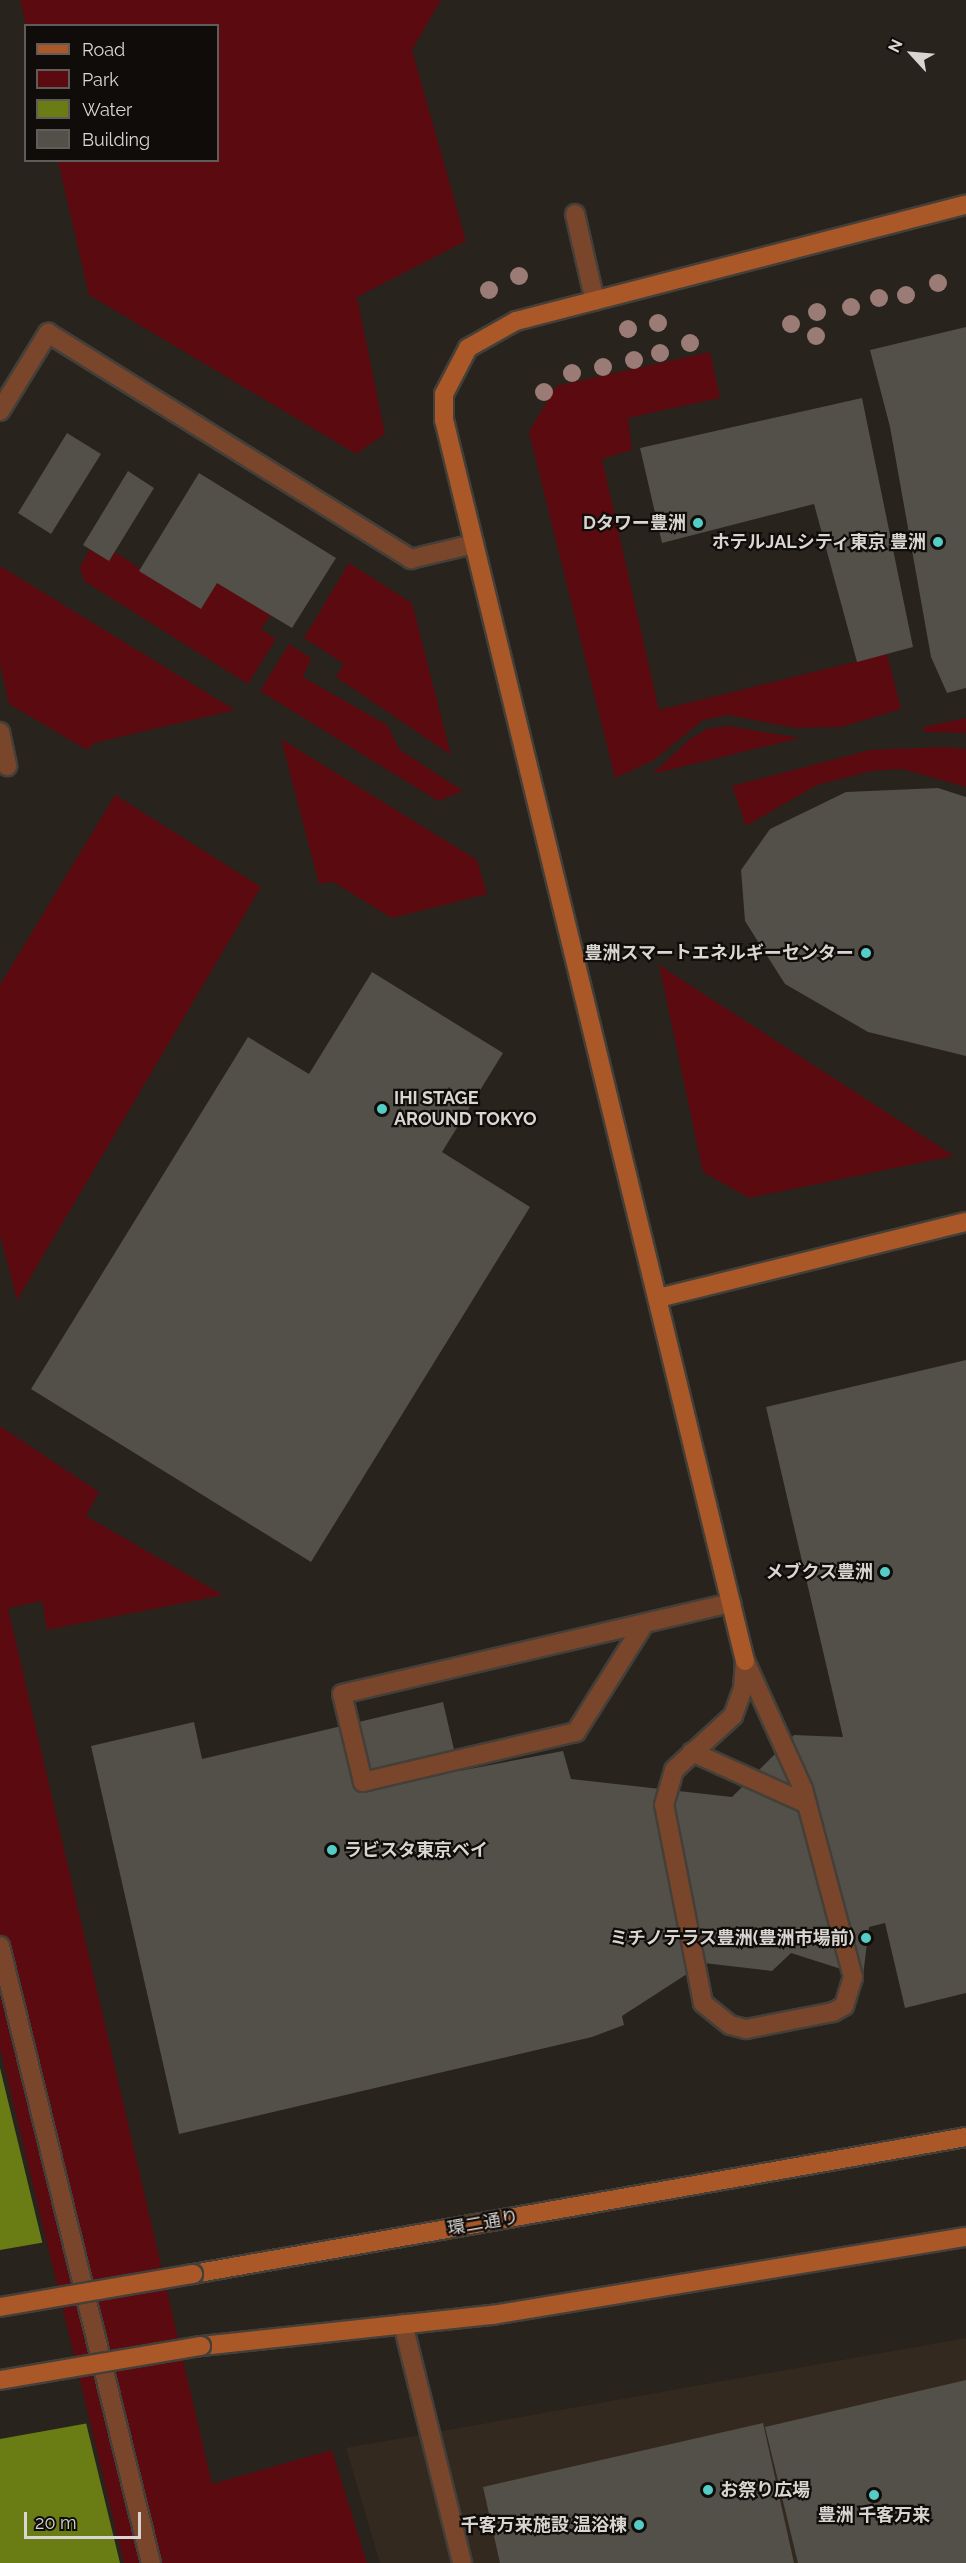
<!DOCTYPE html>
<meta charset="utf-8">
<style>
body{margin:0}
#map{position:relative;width:966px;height:2563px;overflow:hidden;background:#28231c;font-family:Raleway,"Noto Sans JP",sans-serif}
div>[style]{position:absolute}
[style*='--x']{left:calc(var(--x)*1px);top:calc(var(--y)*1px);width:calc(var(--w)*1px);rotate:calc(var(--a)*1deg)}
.built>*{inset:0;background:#33291e}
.green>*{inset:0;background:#5b0b10}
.water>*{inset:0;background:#6a7c14}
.pier>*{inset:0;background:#28231c}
.building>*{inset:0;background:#525048}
.roads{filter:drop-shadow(2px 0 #443f39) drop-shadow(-2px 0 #443f39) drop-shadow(0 2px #443f39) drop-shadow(0 -2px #443f39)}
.lane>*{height:18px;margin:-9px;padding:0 9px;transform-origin:9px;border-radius:9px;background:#7a462b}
.street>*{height:18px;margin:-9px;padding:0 9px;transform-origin:9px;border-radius:9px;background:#7a462b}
.secondary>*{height:18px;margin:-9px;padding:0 9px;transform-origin:9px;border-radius:9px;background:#aa5828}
.bridges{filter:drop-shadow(2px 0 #443f39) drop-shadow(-2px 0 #443f39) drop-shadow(0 2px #443f39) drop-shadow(0 -2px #443f39)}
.secondary-bridge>*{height:18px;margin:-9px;padding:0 9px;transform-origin:9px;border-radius:9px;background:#aa5828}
.trees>*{width:18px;height:18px;margin:-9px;border-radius:50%;background:#9a7b76}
.dots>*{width:16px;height:16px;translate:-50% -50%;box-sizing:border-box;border:3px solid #0f0c0a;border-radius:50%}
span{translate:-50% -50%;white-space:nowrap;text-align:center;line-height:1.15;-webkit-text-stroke:4.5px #0f0c0a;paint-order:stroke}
.poi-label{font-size:18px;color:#d9d5d1;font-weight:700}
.right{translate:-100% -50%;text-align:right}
.left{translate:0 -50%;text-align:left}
.street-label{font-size:18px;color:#d9d5d1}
.legend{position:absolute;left:24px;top:24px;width:195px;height:138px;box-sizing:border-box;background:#0f0c0a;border:2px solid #605c5a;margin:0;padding:8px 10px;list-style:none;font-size:18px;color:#d9d5d1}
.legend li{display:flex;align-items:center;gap:12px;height:30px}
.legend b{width:30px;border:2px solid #605c5a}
.north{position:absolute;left:882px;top:24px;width:60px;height:60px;-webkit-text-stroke:4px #0f0c0a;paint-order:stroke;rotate:296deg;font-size:16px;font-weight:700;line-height:24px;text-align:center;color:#d9d5d1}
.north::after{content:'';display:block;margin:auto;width:21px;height:27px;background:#d9d5d1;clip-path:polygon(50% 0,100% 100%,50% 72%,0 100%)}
.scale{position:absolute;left:24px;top:2512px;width:117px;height:27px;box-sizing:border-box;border:3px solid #d9d5d1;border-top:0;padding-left:8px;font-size:18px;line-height:21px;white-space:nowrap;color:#d9d5d1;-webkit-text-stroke:4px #0f0c0a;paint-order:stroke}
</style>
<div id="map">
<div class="built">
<i style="clip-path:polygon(966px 2338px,966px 2563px,380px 2563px,346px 2448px)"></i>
</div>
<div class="green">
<i style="clip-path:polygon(20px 0,441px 0,412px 50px,466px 241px,357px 297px,385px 434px,356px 454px,89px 295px,58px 161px,218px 160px,218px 26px,26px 25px)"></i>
<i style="clip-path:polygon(710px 352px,720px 398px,628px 418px,632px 450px,602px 459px,659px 710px,887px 654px,901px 709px,841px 727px,796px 728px,728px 715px,703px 720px,654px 760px,615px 778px,529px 432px,556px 386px)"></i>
<i style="clip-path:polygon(90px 549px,109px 561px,115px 552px,201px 609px,217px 583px,271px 615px,261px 629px,276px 639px,248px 684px,84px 581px,80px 567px)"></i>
<i style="clip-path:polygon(349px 563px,412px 603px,451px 755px,336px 677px,344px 664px,304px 638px)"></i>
<i style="clip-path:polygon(0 566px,235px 710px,94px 743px,87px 750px,9px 704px,0 664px)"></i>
<i style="clip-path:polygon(289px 644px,311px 658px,303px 677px,387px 725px,400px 750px,463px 791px,438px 801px,260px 691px)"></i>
<i style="clip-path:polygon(966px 718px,966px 733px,925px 732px,923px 727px)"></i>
<i style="clip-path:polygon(727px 726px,800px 738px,652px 774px,690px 739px,707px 729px)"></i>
<i style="clip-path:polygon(281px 739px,477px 860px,487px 894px,392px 918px,333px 882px,319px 884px)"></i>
<i style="clip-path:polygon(943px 747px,966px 749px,966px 787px,902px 769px,871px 771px,817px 785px,746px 826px,732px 786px,870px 750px)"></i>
<i style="clip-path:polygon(115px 795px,261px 887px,17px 1300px,0 1235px,0 985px)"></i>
<i style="clip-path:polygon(659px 965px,954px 1156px,749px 1198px,703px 1172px)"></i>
<i style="clip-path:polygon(0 1426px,99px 1492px,86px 1516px,223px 1595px,47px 1630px,42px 1601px,8px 1608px,212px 2484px,332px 2450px,367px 2563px,124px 2563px,0 2048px)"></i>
</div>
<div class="water">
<i style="clip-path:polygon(0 2068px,120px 2563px,0 2563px)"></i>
</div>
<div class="pier">
<i style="clip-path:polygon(46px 2242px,89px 2423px,0 2439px,0 2250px)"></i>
</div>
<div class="building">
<i style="clip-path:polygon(966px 327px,966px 688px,947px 693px,931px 657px,890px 427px,870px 350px)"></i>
<i style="clip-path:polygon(862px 398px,913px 647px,857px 662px,814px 504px,662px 543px,640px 448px)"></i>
<i style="clip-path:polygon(67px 433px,101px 454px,51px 534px,18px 513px)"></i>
<i style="clip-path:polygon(128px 471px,154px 488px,109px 561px,83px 545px)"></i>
<i style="clip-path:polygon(199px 473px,336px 558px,292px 628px,217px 583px,201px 609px,139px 571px)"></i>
<i style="clip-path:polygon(938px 788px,966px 797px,966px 1056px,868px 1032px,785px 984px,745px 921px,741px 870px,770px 829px,846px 792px)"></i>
<i style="clip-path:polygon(372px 972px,503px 1053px,442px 1152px,530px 1207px,311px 1562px,31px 1389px,248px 1037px,309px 1074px)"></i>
<i style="clip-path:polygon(966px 1360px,966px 1993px,905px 2008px,885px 1923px,869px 1927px,863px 1976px,791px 1953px,772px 1971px,704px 1963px,622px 2016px,624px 2025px,592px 2037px,179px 2134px,91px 1746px,194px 1722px,202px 1759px,443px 1702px,459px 1771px,563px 1751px,571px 1779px,732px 1797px,794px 1735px,843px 1737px,766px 1407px)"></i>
<i style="clip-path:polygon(966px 2380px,966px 2563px,798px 2563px,765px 2427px)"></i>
<i style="clip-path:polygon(763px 2423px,794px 2563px,500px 2563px,483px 2487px)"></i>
</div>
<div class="roads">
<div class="lane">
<i style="--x:575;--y:214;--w:89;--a:77.1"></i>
<i style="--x:0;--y:411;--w:92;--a:-58.4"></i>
<i style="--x:48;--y:333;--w:428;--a:31.9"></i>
<i style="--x:411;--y:559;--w:65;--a:-13.4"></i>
<i style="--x:0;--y:732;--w:35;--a:78"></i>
<i style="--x:644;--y:1624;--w:128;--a:122.2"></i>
<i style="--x:576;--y:1732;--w:219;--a:166.8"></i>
<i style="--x:363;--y:1782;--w:90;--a:-103.4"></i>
<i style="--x:342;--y:1694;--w:400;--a:-13.2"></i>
<i style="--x:403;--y:2324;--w:246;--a:76.1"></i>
</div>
<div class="street">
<i style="--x:745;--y:1661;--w:141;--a:65.6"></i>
<i style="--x:803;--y:1789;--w:195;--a:75.1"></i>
<i style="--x:853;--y:1977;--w:30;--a:107"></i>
<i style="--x:844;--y:2006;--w:13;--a:151"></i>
<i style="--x:833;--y:2012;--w:89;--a:168.9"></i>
<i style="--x:746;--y:2029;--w:16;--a:-166"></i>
<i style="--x:730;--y:2025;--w:35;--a:-141"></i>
<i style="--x:703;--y:2003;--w:202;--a:-101.1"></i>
<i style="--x:664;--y:1805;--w:36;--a:-74"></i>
<i style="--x:674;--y:1770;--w:80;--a:-42.5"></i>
<i style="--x:733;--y:1716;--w:29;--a:-70"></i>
<i style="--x:743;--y:1689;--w:28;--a:-86"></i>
<i style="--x:692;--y:1752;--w:126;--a:24.3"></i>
<i style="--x:0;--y:1946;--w:635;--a:76.25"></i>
</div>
<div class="secondary">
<i style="--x:658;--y:1298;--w:317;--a:-13.9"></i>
<i style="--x:745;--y:1661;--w:1277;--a:-103.63"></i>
<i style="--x:444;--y:420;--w:26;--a:-90"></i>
<i style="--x:444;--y:394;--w:52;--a:-62.4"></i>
<i style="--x:468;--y:348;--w:55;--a:-29.4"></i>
<i style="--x:516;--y:321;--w:465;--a:-14.5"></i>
<i style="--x:193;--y:2274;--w:785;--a:-10.05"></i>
<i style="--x:201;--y:2346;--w:294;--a:-6.1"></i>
<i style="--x:493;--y:2315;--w:479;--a:-9.4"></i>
</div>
</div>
<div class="bridges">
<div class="secondary-bridge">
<i style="--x:0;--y:2307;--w:196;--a:-9.7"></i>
<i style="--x:0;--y:2380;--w:204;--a:-9.6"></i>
</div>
</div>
<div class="trees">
<i style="left:519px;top:276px"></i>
<i style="left:938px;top:283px"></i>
<i style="left:489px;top:290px"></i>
<i style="left:906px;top:295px"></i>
<i style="left:879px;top:298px"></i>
<i style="left:851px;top:307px"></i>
<i style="left:817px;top:312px"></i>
<i style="left:658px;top:323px"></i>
<i style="left:791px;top:324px"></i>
<i style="left:628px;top:329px"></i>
<i style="left:816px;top:336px"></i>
<i style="left:690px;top:343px"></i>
<i style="left:660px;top:353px"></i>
<i style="left:634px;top:360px"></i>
<i style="left:603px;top:367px"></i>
<i style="left:572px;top:373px"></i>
<i style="left:544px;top:392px"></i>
</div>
<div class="dots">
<i style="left:698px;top:523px;background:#54cdc7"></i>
<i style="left:938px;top:542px;background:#54cdc7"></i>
<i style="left:866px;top:953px;background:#54cdc7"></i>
<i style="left:382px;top:1109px;background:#54cdc7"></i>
<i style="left:885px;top:1572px;background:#54cdc7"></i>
<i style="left:332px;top:1850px;background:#54cdc7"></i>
<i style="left:866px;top:1938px;background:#54cdc7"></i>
<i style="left:708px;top:2490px;background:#54cdc7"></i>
<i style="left:874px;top:2495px;background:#54cdc7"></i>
<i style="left:639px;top:2525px;background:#54cdc7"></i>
</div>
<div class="poi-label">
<span class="right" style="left:686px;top:523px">Dタワー豊洲</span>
<span class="right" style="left:926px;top:542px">ホテルJALシティ東京 豊洲</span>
<span class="right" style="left:854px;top:953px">豊洲スマートエネルギーセンター</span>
<span class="left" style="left:394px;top:1109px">IHI STAGE<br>AROUND TOKYO</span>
<span class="right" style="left:873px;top:1572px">メブクス豊洲</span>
<span class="left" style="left:344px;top:1850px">ラビスタ東京ベイ</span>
<span class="right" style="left:854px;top:1938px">ミチノテラス豊洲(豊洲市場前)</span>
<span class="left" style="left:720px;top:2490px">お祭り広場</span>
<span style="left:874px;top:2515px">豊洲 千客万来</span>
<span class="right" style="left:627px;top:2525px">千客万来施設 温浴棟</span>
</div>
<div class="street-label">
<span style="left:483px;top:2223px;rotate:-10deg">環二通り</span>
</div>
<ul class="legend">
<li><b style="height:8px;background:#aa5828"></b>Road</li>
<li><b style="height:16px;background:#5b0b10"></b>Park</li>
<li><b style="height:16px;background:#6a7c14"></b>Water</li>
<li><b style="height:16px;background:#525048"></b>Building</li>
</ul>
<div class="north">N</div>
<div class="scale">20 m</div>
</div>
